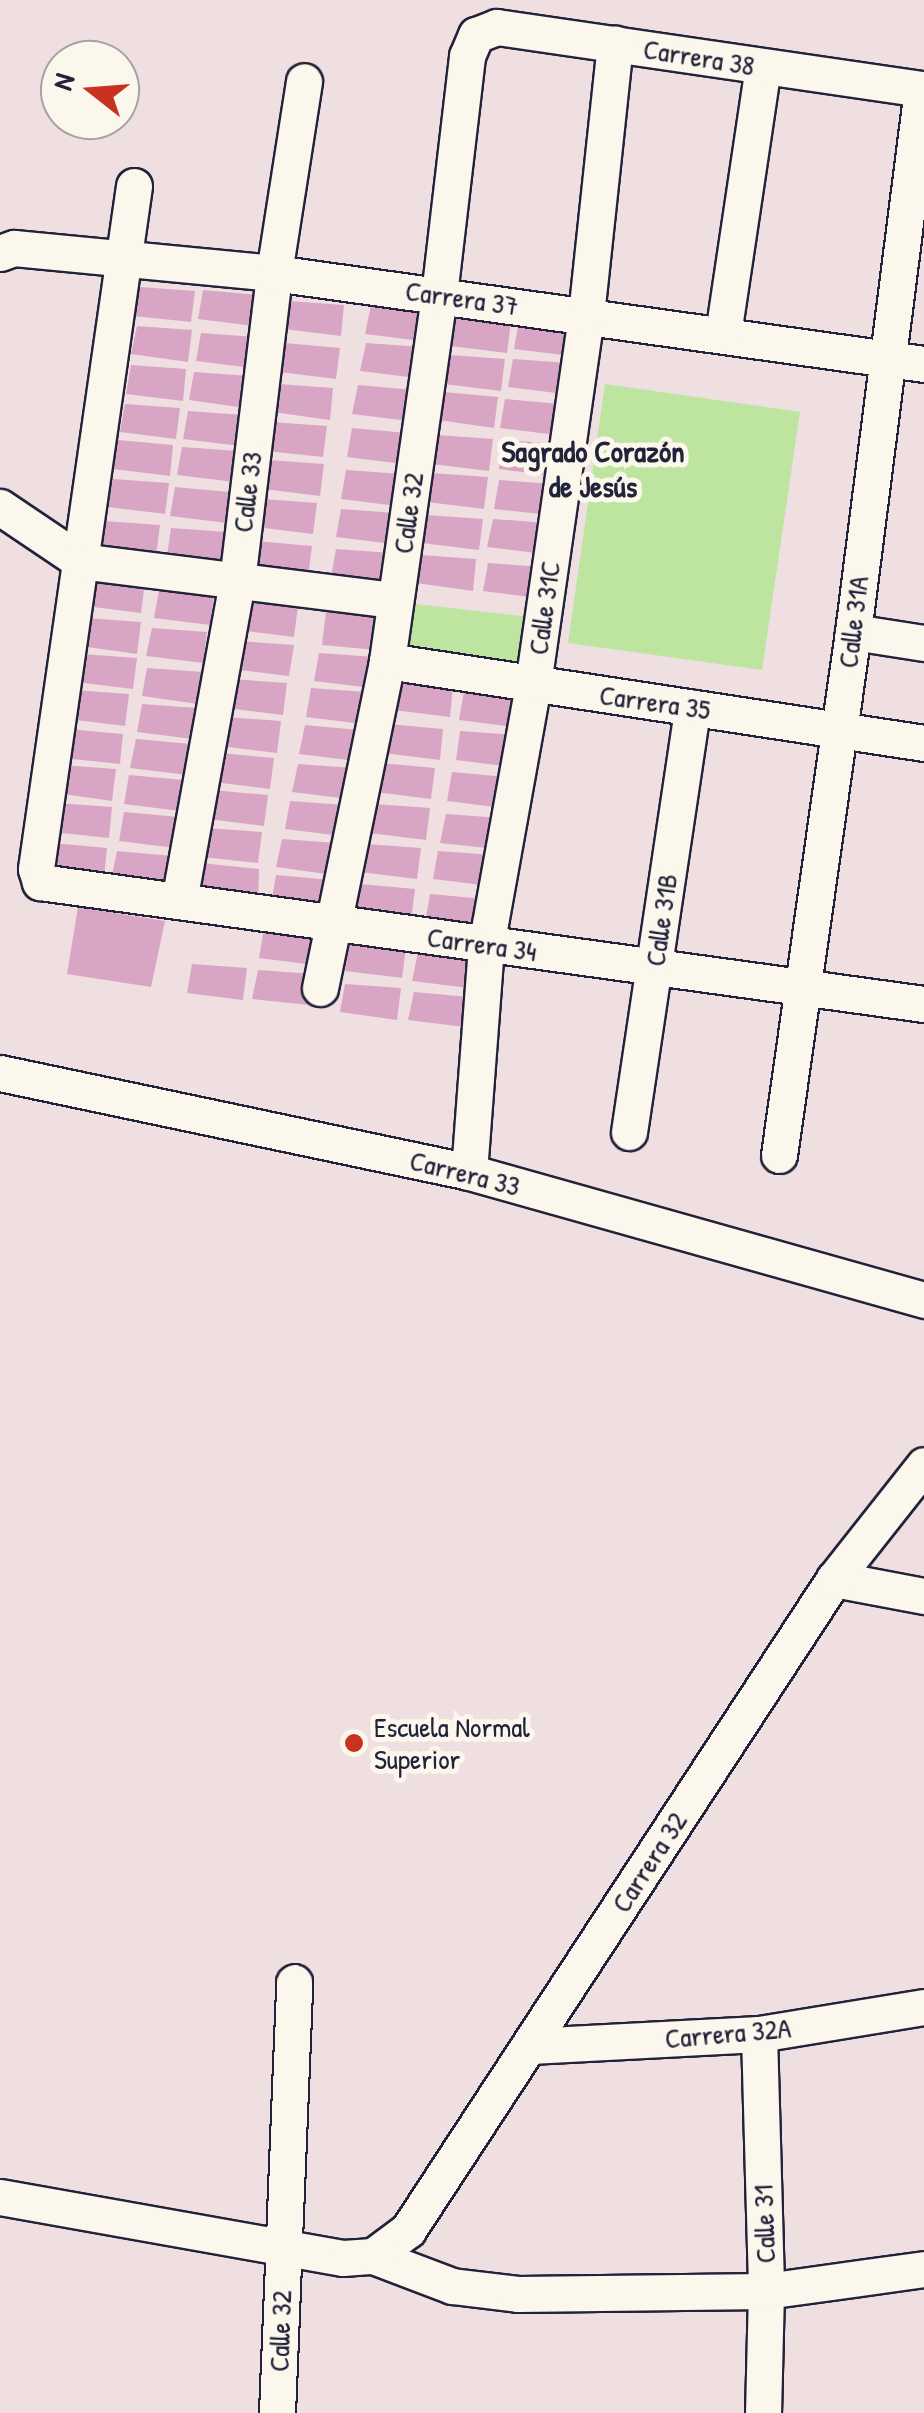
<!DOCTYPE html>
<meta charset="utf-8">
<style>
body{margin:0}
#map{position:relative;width:924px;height:2413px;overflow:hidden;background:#f0dfe0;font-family:"Patrick Hand",sans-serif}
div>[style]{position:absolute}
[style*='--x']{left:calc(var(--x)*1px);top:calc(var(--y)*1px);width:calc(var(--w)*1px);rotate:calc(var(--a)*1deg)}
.green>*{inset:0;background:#bde5a0}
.building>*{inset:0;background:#d8a6c4}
.roads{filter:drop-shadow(2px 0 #22223b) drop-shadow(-2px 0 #22223b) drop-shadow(0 2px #22223b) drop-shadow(0 -2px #22223b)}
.minor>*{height:35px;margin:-17.5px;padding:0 17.5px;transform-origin:17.5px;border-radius:17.5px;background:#fbf7ec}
.dots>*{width:28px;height:28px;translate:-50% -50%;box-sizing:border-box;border:5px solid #fbf7ec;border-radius:50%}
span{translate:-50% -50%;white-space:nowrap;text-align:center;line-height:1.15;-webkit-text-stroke:10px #fbf7ec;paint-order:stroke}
.street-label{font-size:28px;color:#22223b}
.poi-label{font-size:28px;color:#22223b}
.left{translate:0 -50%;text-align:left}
.neighbourhood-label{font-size:30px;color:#22223b;font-weight:700}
.north{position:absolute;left:40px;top:40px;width:100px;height:100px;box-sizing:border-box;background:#fbf7ec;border:2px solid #a4a2a5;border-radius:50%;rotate:287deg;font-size:28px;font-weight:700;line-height:40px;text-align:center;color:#22223b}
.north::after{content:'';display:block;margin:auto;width:35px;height:45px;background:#c8321e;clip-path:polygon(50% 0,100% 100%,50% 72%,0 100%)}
</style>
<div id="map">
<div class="green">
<i style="clip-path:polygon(605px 384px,800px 412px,762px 670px,568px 643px)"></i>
<i style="clip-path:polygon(416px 604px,530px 617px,525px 669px,407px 652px)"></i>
</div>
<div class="building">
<i style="clip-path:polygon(140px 287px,195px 291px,191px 322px,134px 316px)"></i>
<i style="clip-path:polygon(203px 290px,258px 295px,254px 326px,198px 319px)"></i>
<i style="clip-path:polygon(289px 301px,344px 305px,341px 336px,284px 329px)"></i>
<i style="clip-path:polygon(371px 305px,426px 309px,422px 341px,365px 334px)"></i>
<i style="clip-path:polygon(456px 317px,511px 322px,507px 353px,450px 346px)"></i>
<i style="clip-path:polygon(519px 320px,574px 325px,571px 356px,514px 349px)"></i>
<i style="clip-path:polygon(137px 326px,192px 330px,188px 362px,131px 354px)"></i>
<i style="clip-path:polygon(201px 333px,256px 337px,252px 368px,196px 361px)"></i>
<i style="clip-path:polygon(285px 343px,340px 348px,336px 379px,279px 372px)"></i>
<i style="clip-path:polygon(366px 343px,421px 347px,417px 378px,360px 371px)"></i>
<i style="clip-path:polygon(450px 355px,505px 359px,501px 391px,444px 384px)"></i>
<i style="clip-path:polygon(513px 359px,569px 363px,564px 394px,508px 387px)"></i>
<i style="clip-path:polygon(131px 365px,186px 369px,183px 401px,126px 394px)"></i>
<i style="clip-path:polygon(194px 372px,249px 376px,245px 408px,189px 400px)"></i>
<i style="clip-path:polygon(278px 384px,333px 388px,330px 420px,273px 412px)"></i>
<i style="clip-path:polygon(358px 385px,413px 390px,409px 421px,352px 414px)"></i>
<i style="clip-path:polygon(443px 392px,498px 397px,494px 428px,438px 420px)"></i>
<i style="clip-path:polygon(505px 399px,560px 404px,557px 435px,500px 428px)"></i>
<i style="clip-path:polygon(125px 404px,180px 408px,176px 439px,120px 432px)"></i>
<i style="clip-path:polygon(188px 411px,244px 415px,240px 446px,183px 439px)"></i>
<i style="clip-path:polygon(271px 422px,327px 426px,323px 457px,266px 451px)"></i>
<i style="clip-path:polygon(352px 428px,407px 433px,403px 464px,347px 457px)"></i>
<i style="clip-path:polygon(437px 435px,493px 439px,489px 471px,432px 464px)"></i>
<i style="clip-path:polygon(118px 440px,173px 445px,170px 476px,113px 469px)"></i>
<i style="clip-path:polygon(503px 440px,559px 444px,555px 476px,499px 469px)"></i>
<i style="clip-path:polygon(182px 447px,237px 451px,234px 482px,177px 475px)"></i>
<i style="clip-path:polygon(269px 460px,324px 464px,320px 496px,264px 489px)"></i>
<i style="clip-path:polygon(346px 470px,402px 474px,397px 506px,341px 499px)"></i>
<i style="clip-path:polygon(432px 473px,488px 477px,484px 509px,427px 502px)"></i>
<i style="clip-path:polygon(113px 479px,169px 483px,165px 514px,108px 507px)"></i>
<i style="clip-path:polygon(499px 480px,554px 484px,551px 515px,494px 509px)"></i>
<i style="clip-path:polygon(175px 487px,230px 492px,227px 523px,170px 516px)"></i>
<i style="clip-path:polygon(262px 499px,317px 503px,313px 534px,256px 527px)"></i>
<i style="clip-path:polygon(341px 509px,396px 513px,393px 544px,336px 537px)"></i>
<i style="clip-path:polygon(427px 515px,483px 519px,479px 550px,422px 543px)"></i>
<i style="clip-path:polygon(493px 519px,548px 523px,544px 554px,487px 547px)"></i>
<i style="clip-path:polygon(105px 521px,160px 525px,156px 556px,100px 549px)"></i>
<i style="clip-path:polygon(171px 528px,227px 532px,223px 563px,167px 556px)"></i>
<i style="clip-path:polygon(257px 541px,312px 546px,308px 577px,252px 570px)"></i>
<i style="clip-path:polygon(336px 549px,391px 553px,387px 584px,331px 577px)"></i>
<i style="clip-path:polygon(421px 555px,476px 559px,473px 591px,416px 583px)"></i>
<i style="clip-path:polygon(488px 563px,543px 567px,539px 598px,483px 591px)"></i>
<i style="clip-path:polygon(90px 578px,145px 582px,141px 613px,85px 606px)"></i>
<i style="clip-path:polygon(159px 590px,214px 594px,210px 625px,154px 618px)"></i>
<i style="clip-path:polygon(243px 602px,298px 606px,294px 637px,238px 630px)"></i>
<i style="clip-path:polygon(326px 611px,380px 612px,376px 650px,322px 645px)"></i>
<i style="clip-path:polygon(86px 618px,141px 622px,137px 654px,80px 646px)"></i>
<i style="clip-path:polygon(152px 628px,207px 632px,203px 663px,146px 656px)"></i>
<i style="clip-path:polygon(238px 641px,294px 645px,289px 676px,233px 669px)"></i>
<i style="clip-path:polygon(319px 653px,375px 657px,371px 688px,314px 681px)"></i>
<i style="clip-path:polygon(81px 654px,137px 658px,133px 689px,76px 682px)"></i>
<i style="clip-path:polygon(147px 668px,203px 672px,198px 704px,142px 696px)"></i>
<i style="clip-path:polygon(231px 679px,287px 683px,283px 715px,227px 708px)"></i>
<i style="clip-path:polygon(398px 681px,453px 686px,450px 717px,393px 710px)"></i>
<i style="clip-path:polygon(311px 688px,366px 692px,362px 724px,306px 717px)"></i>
<i style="clip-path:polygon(74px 690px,129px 694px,125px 726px,68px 719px)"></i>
<i style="clip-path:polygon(464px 691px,519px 696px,515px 727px,459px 720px)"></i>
<i style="clip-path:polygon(142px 704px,197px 708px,193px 739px,137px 732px)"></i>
<i style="clip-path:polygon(225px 717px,281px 721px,277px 753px,221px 746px)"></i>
<i style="clip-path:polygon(388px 724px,443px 729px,440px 760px,383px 753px)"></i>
<i style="clip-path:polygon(305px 725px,360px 730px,356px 761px,299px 754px)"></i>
<i style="clip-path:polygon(68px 729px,123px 734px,120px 764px,63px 758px)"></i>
<i style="clip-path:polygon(460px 731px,516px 735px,512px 767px,456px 760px)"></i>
<i style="clip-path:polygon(136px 739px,191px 744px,187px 775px,130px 768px)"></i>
<i style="clip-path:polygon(219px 753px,274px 758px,270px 789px,214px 782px)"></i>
<i style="clip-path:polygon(380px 763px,435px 768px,431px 799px,375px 792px)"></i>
<i style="clip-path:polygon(298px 764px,353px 768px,349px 799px,292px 792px)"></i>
<i style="clip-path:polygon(61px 765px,116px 769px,112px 801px,56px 793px)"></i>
<i style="clip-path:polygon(452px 772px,507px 777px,503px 808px,447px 801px)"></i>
<i style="clip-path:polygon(129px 775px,184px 780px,180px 811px,124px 804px)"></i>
<i style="clip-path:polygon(212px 790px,268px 795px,264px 826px,208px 819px)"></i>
<i style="clip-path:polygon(290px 801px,345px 805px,341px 836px,285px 829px)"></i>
<i style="clip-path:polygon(57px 803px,112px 807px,109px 838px,52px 832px)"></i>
<i style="clip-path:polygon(374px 804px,430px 808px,426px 840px,369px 833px)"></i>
<i style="clip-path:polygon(124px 812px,179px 817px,175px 848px,119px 841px)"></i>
<i style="clip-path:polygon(446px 814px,501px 818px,497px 849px,440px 843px)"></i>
<i style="clip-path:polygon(207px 828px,262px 832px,258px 863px,202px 857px)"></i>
<i style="clip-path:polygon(282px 839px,337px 843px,333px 875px,276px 867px)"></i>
<i style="clip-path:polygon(52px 843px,107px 848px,104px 878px,47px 872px)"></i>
<i style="clip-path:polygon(366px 844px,421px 848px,417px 879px,360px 872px)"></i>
<i style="clip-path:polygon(117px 851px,172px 856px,168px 887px,111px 880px)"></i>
<i style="clip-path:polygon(438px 851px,493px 855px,490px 886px,433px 879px)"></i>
<i style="clip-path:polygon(201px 863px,259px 869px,258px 901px,195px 895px)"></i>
<i style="clip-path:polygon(276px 875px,331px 880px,327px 911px,271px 904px)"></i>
<i style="clip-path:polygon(360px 884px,415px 889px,411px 920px,354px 913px)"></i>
<i style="clip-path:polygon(430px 894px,485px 899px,482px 930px,425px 923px)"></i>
<i style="clip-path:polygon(78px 907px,165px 921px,151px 987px,67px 974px)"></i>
<i style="clip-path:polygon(264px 929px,319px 934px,315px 965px,259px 958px)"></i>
<i style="clip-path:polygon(350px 942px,406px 946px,402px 978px,345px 971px)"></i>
<i style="clip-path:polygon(418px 952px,473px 956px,469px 988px,412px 981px)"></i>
<i style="clip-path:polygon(192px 964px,247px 968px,243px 1000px,187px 993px)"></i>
<i style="clip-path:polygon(258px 970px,313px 974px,309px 1005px,252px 999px)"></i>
<i style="clip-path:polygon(345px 984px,401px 988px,397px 1020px,340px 1012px)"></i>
<i style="clip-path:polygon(414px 992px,469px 997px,465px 1027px,408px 1020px)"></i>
</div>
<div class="roads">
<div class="minor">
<i style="--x:134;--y:186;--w:690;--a:98.17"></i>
<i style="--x:36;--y:869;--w:14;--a:73"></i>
<i style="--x:40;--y:882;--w:892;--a:7.86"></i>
<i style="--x:0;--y:253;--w:15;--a:-20"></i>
<i style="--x:14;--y:248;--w:261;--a:5.5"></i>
<i style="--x:274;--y:273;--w:656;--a:7.97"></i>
<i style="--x:723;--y:334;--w:270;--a:-81.5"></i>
<i style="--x:0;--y:507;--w:97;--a:34"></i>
<i style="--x:80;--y:561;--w:317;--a:7.1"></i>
<i style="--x:853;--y:632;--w:72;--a:8.8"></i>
<i style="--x:387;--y:661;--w:543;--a:8.68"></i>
<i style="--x:179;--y:901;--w:325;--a:-79.7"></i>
<i style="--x:237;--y:581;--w:310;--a:-83.1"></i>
<i style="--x:274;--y:273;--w:194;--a:-81.1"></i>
<i style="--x:320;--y:988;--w:334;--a:-78.4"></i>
<i style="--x:387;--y:661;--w:370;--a:-81.9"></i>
<i style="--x:439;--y:295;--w:241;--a:-83.3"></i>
<i style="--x:467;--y:56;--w:23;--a:-67"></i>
<i style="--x:476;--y:35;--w:22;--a:-21"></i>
<i style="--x:497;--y:27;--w:431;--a:8.3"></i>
<i style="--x:0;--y:1073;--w:479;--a:11.9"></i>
<i style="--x:469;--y:1172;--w:473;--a:15.7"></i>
<i style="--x:629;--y:1132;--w:429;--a:-81.5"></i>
<i style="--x:779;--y:1155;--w:528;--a:-81.95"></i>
<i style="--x:853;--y:632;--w:547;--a:-82.76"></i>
<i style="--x:469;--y:1172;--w:227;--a:-85.7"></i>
<i style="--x:486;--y:946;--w:266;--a:-79.8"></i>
<i style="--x:533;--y:684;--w:373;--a:-81.8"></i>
<i style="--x:586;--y:315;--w:273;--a:-83.9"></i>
<i style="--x:834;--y:1579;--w:92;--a:10.7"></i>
<i style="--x:759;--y:2034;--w:257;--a:88.4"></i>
<i style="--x:766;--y:2291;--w:122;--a:91.4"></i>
<i style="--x:530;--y:2046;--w:229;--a:-3"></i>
<i style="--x:759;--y:2034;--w:167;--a:-9.3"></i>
<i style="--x:0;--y:2197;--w:348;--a:10.1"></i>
<i style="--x:343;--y:2258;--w:30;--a:-4"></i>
<i style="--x:373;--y:2256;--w:85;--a:20.8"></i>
<i style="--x:452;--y:2286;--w:66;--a:6.9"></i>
<i style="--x:518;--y:2294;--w:248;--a:-0.7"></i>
<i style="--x:766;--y:2291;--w:160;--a:-7.9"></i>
<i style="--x:373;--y:2256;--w:44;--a:-36.6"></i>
<i style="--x:408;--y:2230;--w:778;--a:-56.8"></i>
<i style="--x:834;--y:1579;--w:145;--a:-51.7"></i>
<i style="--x:277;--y:2413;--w:431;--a:-87.7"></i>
</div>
</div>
<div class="dots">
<i style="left:354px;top:1743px;background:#c8321e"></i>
</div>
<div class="street-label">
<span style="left:699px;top:57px;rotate:9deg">Carrera 38</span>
<span style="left:462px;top:298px;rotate:8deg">Carrera 37</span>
<span style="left:247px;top:492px;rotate:-83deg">Calle 33</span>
<span style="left:408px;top:513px;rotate:-82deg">Calle 32</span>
<span style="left:544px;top:608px;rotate:-82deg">Calle 31C</span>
<span style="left:853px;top:622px;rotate:-83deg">Calle 31A</span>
<span style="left:655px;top:702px;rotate:8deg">Carrera 35</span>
<span style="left:661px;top:920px;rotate:-82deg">Calle 31B</span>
<span style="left:482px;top:944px;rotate:8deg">Carrera 34</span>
<span style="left:465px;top:1173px;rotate:14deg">Carrera 33</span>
<span style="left:649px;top:1862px;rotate:-57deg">Carrera 32</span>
<span style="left:728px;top:2033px;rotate:-5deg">Carrera 32A</span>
<span style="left:764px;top:2224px;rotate:-92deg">Calle 31</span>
<span style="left:280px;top:2331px;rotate:-88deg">Calle 32</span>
</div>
<div class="poi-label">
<span class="left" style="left:374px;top:1743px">Escuela Normal<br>Superior</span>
</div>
<div class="neighbourhood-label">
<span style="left:593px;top:468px">Sagrado Corazón<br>de Jesús</span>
</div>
<div class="north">N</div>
</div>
